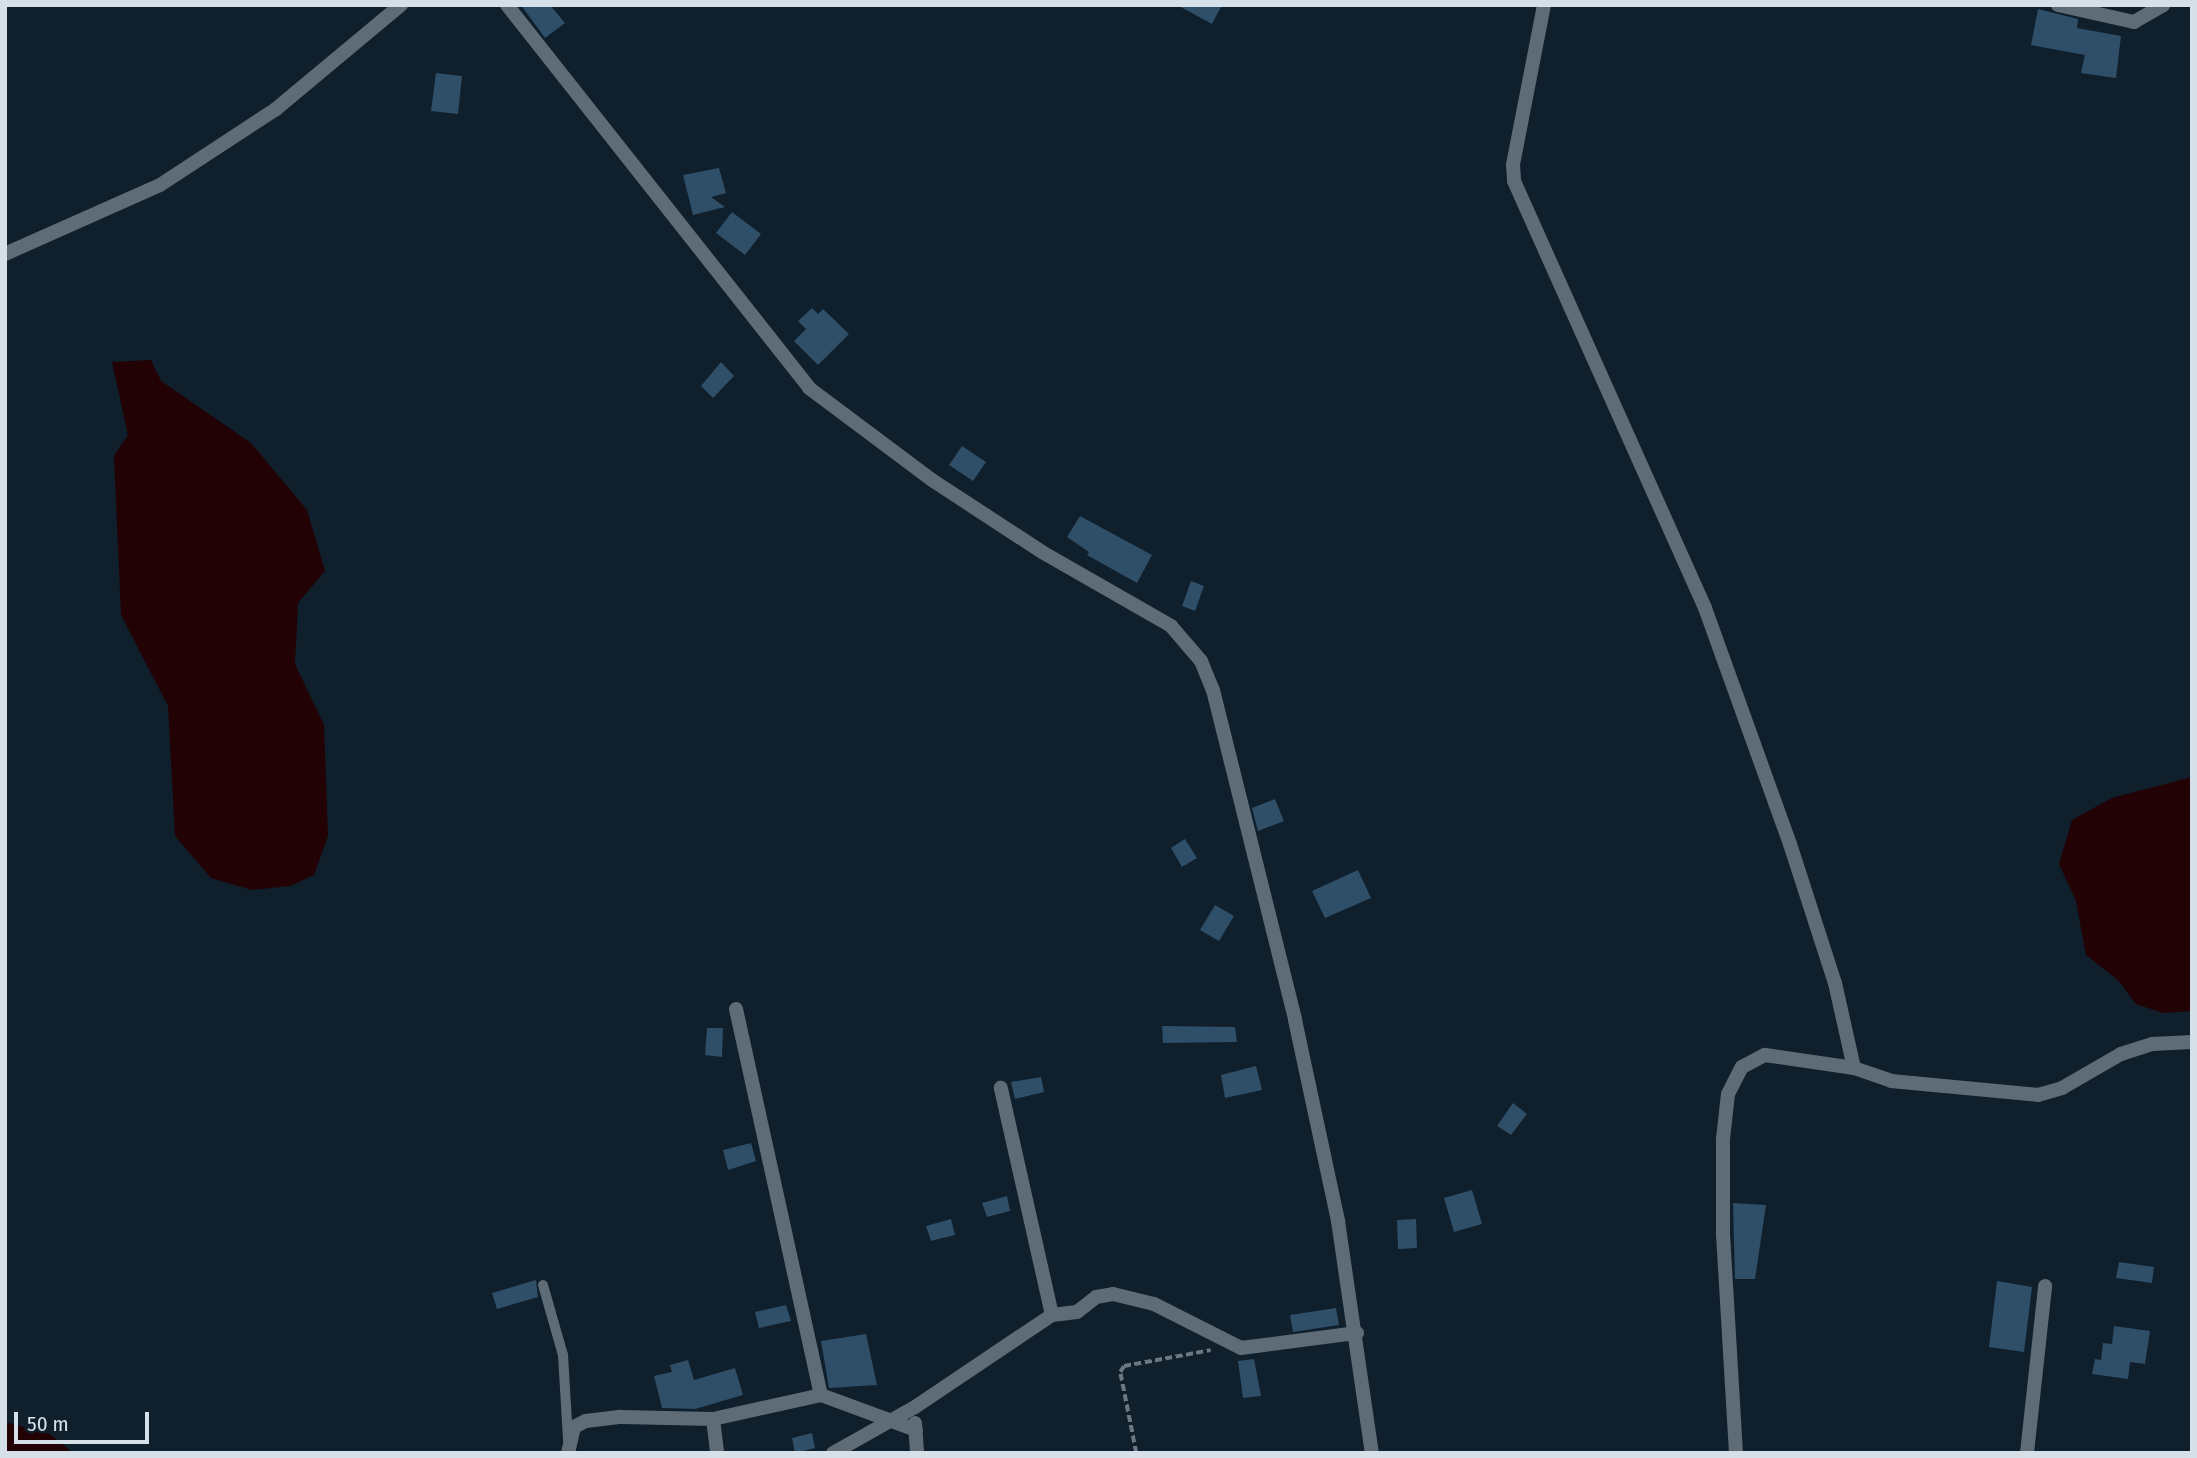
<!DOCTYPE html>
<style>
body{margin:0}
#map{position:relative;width:2197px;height:1458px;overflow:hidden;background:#0f1f2c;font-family:"Fira Sans Condensed",sans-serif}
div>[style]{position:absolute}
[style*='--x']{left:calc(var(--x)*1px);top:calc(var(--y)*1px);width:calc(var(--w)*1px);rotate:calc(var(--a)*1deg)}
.water>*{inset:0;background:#220204}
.building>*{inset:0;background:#2f4e68}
.path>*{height:3.5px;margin-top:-1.75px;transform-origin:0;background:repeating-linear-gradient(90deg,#6b7883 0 7px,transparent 0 10.5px)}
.lane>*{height:10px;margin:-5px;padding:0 5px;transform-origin:5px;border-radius:5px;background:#5e6c78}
.street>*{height:14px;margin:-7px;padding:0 7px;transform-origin:7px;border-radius:7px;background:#5e6c78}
span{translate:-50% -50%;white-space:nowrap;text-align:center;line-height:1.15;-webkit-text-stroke:6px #0f1f2c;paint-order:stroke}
.frame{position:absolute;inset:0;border:7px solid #d6e0e9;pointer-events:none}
.scale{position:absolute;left:14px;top:1412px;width:135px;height:32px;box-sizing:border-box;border:4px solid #d6e0e9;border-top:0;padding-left:9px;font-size:21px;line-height:24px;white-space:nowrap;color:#d6e0e9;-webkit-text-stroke:5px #0f1f2c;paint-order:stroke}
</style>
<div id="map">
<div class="water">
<i style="clip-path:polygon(151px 360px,161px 381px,251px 443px,307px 510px,325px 571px,298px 603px,295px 664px,324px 725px,328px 836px,314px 875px,290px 886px,252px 890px,211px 878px,175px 836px,168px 706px,121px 615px,114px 456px,128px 435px,112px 362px)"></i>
<i style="clip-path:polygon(2192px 777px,2192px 1011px,2163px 1013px,2136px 1004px,2119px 981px,2086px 955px,2076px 901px,2059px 864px,2072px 820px,2112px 798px)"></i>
<i style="clip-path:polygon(5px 1422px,50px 1434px,73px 1453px,5px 1453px)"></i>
</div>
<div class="building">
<i style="clip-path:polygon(521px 5px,550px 5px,565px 23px,545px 38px)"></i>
<i style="clip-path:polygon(1177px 5px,1222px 5px,1212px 24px)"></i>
<i style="clip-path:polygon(2038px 9px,2078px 19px,2077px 28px,2121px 36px,2116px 78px,2081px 73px,2085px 55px,2031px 45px)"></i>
<i style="clip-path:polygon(436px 73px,462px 76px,458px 114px,431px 111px)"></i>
<i style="clip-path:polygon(719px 168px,726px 193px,711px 197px,725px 207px,693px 215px,683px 175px)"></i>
<i style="clip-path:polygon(732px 212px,761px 234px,745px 255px,716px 233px)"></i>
<i style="clip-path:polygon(812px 308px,818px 314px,823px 309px,849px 334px,818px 365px,794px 341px,806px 329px,798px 321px)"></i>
<i style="clip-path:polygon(721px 362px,734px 376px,713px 398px,701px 386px)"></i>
<i style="clip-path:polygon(962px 446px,986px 462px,973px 481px,949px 465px)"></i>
<i style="clip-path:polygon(1080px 516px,1152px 555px,1137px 583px,1087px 555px,1089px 552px,1067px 537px)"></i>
<i style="clip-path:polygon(1191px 581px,1204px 586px,1195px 611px,1182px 606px)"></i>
<i style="clip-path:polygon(1275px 799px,1284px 821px,1258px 831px,1252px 808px)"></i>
<i style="clip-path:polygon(1185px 839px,1197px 858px,1182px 867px,1171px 848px)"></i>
<i style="clip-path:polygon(1358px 870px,1371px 898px,1325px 918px,1312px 891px)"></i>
<i style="clip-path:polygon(1215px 905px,1234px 916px,1219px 941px,1200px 930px)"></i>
<i style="clip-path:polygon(1162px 1026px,1235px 1027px,1237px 1042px,1163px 1043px)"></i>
<i style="clip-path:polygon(707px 1028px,723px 1028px,722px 1057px,705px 1055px)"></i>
<i style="clip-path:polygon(1256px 1066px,1262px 1090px,1225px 1098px,1221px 1075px)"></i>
<i style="clip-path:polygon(1041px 1077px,1044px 1092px,1015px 1099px,1011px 1082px)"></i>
<i style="clip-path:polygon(1513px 1103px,1527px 1114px,1511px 1135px,1497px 1126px)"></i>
<i style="clip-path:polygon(751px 1143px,756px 1161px,728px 1170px,723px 1150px)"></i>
<i style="clip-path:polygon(1472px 1190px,1482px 1224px,1454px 1232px,1444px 1198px)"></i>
<i style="clip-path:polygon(1007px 1196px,1010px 1211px,987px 1217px,982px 1203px)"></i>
<i style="clip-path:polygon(1733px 1203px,1766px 1205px,1755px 1279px,1735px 1279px)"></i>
<i style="clip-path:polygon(951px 1219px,955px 1235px,931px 1241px,926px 1226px)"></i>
<i style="clip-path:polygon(1416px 1219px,1417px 1248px,1398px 1249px,1397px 1220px)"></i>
<i style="clip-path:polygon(2119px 1262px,2154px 1267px,2152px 1283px,2116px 1278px)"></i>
<i style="clip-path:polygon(536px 1280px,538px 1297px,497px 1309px,492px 1293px)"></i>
<i style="clip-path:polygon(1997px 1281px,2032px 1287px,2024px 1352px,1989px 1347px)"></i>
<i style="clip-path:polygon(786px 1305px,791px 1321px,759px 1328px,755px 1312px)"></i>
<i style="clip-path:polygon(1336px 1308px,1339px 1325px,1293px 1332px,1290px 1315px)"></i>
<i style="clip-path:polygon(2114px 1326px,2150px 1331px,2145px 1364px,2130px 1362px,2128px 1379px,2092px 1374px,2095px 1359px,2101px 1360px,2103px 1343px,2112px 1344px)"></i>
<i style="clip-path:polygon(866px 1334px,877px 1385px,829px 1388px,821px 1341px)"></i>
<i style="clip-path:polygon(1254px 1359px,1261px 1396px,1243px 1398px,1238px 1361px)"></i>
<i style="clip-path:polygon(688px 1360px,694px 1380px,735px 1368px,743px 1395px,695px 1409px,662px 1408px,654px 1376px,672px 1372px,670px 1365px)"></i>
<i style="clip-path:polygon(812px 1433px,815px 1448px,795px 1453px,792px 1438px)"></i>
</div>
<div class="path">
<i style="--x:1136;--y:1453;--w:83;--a:-101.2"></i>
<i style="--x:1120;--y:1372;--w:7;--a:-56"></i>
<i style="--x:1124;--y:1366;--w:88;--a:-10.4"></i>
</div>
<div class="lane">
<i style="--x:543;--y:1285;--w:73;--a:74.1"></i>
<i style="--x:563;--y:1355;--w:85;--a:86.6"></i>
</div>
<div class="street">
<i style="--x:507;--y:5;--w:488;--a:51.7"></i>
<i style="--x:809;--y:388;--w:154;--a:36.8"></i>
<i style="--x:932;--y:480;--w:131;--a:33.2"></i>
<i style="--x:1042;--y:552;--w:149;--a:29.8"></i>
<i style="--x:1171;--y:626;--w:46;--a:49.4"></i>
<i style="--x:1201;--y:661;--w:31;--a:68"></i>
<i style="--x:1213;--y:690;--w:340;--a:76"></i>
<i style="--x:1295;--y:1020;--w:206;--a:77.9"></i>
<i style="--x:1338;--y:1221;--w:234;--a:81.7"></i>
<i style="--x:1544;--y:5;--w:163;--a:101"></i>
<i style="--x:1513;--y:165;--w:16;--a:86"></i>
<i style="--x:1514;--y:181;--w:468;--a:65.9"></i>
<i style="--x:1705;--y:608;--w:251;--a:70.2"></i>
<i style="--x:1790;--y:844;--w:146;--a:72.1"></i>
<i style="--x:1835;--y:983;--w:87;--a:77.4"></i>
<i style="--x:2058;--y:5;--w:78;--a:12.6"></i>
<i style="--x:2134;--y:22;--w:34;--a:-30"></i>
<i style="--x:5;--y:254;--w:170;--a:-24"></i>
<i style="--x:160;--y:185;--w:139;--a:-33.2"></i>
<i style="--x:276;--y:109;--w:163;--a:-39.8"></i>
<i style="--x:736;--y:1009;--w:395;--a:77.6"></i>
<i style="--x:821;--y:1395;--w:101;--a:20.2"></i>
<i style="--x:1052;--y:1315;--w:25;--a:-7"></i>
<i style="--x:1077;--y:1312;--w:24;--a:-38"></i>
<i style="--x:1096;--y:1297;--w:17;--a:-10"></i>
<i style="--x:1113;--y:1294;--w:42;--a:13.7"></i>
<i style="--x:1154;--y:1304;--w:97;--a:26.8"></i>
<i style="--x:1241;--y:1348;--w:117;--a:-7.4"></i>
<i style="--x:713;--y:1419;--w:34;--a:83"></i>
<i style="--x:915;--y:1423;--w:30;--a:86"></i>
<i style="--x:568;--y:1453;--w:27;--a:-77"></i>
<i style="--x:574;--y:1427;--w:13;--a:-27"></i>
<i style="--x:586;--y:1421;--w:35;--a:-7"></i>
<i style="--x:621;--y:1417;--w:92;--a:1.2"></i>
<i style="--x:713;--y:1419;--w:111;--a:-12.5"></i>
<i style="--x:833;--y:1453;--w:94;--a:-29.3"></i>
<i style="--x:915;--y:1407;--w:165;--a:-33.9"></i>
<i style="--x:1052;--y:1315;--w:233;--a:-102.7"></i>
<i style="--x:1736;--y:1453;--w:217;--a:-93.4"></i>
<i style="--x:1723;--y:1236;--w:97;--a:-90"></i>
<i style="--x:1723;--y:1139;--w:45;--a:-83.7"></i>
<i style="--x:1728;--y:1094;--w:30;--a:-63"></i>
<i style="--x:1742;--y:1067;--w:26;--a:-28"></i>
<i style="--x:1765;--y:1055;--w:90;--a:8.3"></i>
<i style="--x:1854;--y:1068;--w:39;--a:19"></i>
<i style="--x:1891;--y:1081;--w:148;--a:5.4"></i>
<i style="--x:2038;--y:1095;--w:25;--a:-16"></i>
<i style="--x:2062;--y:1088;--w:68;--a:-30"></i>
<i style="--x:2121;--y:1054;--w:33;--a:-18"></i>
<i style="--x:2152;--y:1044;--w:40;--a:-2.9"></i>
<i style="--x:2027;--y:1453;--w:168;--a:-83.8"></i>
</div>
<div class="frame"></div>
<div class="scale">50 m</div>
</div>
